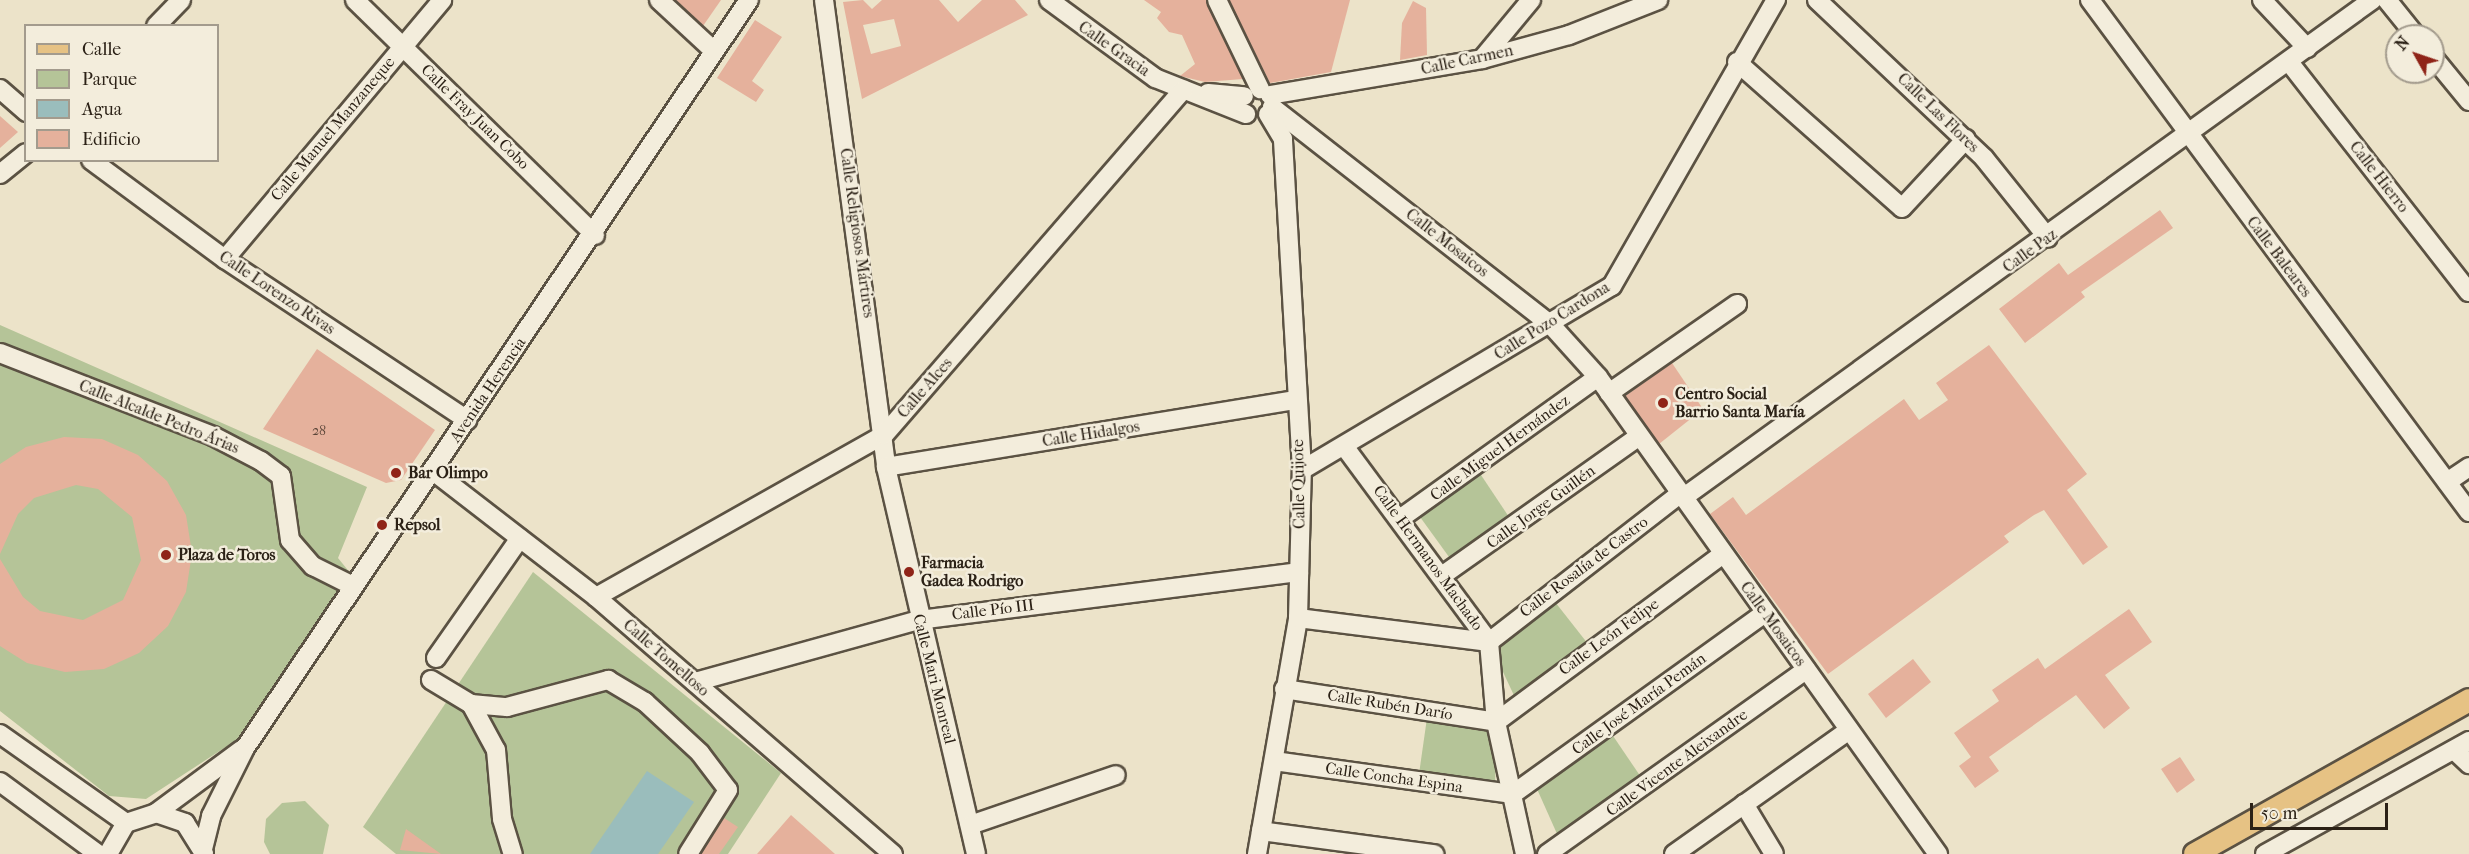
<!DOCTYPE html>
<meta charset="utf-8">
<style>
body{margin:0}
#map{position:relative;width:2469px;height:854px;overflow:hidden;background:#ece3c9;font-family:"IM FELL French Canon",serif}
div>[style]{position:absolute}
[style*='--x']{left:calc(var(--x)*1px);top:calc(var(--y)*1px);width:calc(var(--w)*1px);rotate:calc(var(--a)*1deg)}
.green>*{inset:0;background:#b5c498}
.water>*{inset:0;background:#9abdbc}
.building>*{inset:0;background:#e5b19c}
.roads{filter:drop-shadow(2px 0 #5b5243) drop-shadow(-2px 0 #5b5243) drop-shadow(0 2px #5b5243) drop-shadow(0 -2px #5b5243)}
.minor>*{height:18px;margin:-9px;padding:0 9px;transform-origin:9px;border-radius:9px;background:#f3eddc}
.major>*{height:22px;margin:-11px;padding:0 11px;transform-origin:11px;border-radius:11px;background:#e6c284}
.dots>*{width:16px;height:16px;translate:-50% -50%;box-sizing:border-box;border:3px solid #f3eddc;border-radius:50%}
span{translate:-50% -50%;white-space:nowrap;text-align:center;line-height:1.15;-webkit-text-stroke:5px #f3eddc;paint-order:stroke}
.number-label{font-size:14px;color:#5a4538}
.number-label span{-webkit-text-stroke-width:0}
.street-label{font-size:16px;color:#2b2116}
.poi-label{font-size:16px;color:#2b2116;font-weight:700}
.left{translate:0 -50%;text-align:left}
.legend{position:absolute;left:24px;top:24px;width:195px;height:138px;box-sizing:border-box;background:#f3eddc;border:2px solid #a39b8d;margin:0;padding:8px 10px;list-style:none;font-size:18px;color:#2b2116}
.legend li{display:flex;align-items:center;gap:12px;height:30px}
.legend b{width:30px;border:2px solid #a39b8d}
.north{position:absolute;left:2385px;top:24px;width:60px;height:60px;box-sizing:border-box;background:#f3eddc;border:2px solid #a39b8d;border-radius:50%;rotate:310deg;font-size:16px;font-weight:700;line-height:24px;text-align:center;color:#2b2116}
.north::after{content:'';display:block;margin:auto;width:21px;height:27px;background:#8f2418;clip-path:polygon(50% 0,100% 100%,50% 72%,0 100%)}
.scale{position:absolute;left:2250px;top:803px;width:138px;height:27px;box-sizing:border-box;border:3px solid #2b2116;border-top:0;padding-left:8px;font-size:18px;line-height:21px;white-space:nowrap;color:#2b2116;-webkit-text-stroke:4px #f3eddc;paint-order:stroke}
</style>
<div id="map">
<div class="green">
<i style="clip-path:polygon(0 325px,367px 487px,338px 558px,351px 574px,241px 737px,146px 799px,109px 796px,0 711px)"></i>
<i style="clip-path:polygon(1475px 466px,1515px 526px,1457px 568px,1415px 510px)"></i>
<i style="clip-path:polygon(533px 572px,781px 773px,728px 854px,396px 854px,363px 827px)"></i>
<i style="clip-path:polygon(1548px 593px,1592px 649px,1518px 704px,1489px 642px)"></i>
<i style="clip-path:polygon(1428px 711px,1496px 722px,1495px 793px,1418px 781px)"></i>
<i style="clip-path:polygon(1607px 727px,1647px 786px,1562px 845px,1533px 780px)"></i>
<i style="clip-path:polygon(305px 801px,329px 825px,323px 854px,270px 854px,264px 842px,266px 819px,282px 803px)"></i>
</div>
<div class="water">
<i style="clip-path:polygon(647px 771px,694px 802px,658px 854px,590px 854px)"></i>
</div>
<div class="building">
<i style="clip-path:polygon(676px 0,721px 0,703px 26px)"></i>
<i style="clip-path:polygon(evenodd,863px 0,872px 9px,882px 0,939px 0,958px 22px,982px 0,1015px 0,1028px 15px,862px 99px,843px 2px,863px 0,894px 19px,901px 46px,871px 54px,863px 25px,894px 19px)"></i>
<i style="clip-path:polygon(1144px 0,1206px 0,1243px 79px,1205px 82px,1180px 76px,1195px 64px,1182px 35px,1169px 32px,1157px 18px,1161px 12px)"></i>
<i style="clip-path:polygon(1229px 0,1350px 0,1331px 72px,1270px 83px)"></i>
<i style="clip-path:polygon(1413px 1px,1426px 8px,1427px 55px,1400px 60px,1402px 23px)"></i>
<i style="clip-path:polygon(755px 20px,782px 37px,752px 81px,764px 90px,756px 102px,717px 78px)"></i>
<i style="clip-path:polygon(0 116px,18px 132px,0 148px)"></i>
<i style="clip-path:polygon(2160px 210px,2173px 228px,2081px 292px,2085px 297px,2025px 343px,1999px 309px,2059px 263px,2068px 275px)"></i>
<i style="clip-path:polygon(1989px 345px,2087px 474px,2067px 490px,2108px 547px,2083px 565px,2044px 510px,2034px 515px,2004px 536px,2009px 542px,1828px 674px,1710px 514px,1733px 497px,1746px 515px,1904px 399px,1919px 420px,1948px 400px,1936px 383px)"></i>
<i style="clip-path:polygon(317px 349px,435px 430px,401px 480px,386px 483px,263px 429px)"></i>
<i style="clip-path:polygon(1672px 363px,1703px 409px,1659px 444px,1625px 396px)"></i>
<i style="clip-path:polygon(64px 437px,102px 439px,138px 455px,167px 481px,186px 515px,192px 553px,186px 592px,168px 626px,139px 653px,104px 669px,65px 672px,27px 663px,0 646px,0 559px,23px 597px,40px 611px,83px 620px,123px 600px,141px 560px,132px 517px,98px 489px,76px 485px,34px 498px,18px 514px,0 554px,0 464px,26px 447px)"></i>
<i style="clip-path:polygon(2129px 609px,2152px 642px,2105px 675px,2130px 708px,2104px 729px,2076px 695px,1989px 757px,1999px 771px,1975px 788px,1959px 766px,1971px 757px,1954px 733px,1999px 701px,1992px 690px,2038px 658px,2045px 669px)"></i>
<i style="clip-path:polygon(1913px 659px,1931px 682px,1886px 718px,1868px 694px)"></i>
<i style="clip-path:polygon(2180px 757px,2195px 780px,2177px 793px,2161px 769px)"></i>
<i style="clip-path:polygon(791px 815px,835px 854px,757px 854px)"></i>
<i style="clip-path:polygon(724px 818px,738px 827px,719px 854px,701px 854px)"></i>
<i style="clip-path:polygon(406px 829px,441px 854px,400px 850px)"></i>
</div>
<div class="roads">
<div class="minor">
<i style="--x:355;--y:0;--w:336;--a:44.4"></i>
<i style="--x:659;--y:0;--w:75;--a:42.8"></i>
<i style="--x:824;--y:0;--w:471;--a:82.4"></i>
<i style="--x:886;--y:467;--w:397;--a:76.9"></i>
<i style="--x:1049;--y:0;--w:132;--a:36.3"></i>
<i style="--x:1155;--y:78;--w:98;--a:21.6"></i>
<i style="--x:1217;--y:0;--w:99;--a:64.2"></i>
<i style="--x:1817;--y:0;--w:230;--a:43.4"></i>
<i style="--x:1984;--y:158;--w:102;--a:51.3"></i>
<i style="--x:2090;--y:0;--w:637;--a:53.49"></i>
<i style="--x:2262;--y:0;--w:66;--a:46.8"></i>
<i style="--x:2387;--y:0;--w:46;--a:51.1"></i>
<i style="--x:156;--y:26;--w:36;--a:-46"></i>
<i style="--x:2433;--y:57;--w:57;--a:50.7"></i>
<i style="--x:1482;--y:59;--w:77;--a:-50.3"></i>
<i style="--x:1737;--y:62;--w:220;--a:41.5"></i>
<i style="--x:1902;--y:208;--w:94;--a:-47.2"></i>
<i style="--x:2289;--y:62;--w:292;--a:52"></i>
<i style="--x:0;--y:89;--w:35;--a:41"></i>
<i style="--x:1208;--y:93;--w:36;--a:5"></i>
<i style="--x:1270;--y:95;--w:215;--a:-9.6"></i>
<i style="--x:1482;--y:59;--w:90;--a:-15.4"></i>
<i style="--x:1569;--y:35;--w:96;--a:-21.5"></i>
<i style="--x:1272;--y:107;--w:354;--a:38"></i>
<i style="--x:1551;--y:325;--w:70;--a:47.9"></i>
<i style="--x:1598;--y:377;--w:586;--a:54.52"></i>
<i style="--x:91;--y:160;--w:167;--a:36.5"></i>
<i style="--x:225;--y:259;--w:291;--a:33.6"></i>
<i style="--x:0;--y:174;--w:33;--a:-39"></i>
<i style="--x:225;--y:259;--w:338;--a:-50"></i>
<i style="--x:0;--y:353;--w:229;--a:21.3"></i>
<i style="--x:213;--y:436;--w:54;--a:27.5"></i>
<i style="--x:261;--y:461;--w:25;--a:37"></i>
<i style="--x:281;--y:476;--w:65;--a:82"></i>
<i style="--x:290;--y:540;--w:35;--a:49"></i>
<i style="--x:313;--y:566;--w:45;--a:26.6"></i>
<i style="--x:1609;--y:393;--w:156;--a:-34.8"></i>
<i style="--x:1344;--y:446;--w:244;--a:53.5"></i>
<i style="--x:1489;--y:642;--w:80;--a:85"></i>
<i style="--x:1496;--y:722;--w:135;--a:77.6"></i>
<i style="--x:886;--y:467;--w:414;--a:-9.3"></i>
<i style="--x:1302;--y:470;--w:360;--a:-30.7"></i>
<i style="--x:1612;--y:286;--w:330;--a:-60.2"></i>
<i style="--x:433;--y:471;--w:206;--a:37.7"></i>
<i style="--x:596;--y:597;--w:393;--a:40.9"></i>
<i style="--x:2447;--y:482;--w:27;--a:-34"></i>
<i style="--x:1684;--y:497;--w:849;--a:-35.84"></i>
<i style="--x:1401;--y:518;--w:242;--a:-35.6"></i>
<i style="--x:1443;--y:575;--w:240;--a:-35.3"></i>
<i style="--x:596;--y:597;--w:330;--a:-29.4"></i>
<i style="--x:884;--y:435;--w:457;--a:-49.1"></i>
<i style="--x:1298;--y:618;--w:193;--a:7.2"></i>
<i style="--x:1489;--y:642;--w:242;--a:-37.8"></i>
<i style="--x:436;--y:658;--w:146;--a:-55"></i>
<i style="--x:431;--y:680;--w:47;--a:31"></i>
<i style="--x:471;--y:704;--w:36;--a:5"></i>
<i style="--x:507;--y:707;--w:105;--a:-15"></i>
<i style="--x:608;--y:680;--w:43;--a:30.7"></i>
<i style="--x:645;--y:702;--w:75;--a:42.8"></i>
<i style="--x:700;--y:753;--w:46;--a:52.9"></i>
<i style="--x:728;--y:790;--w:75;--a:122"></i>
<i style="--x:695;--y:682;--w:232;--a:-15.5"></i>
<i style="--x:919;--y:620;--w:383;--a:-7.2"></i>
<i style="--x:1284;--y:689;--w:215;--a:8.8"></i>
<i style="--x:1496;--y:722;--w:282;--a:-36.5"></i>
<i style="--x:471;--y:704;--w:52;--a:61.5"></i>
<i style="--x:496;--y:750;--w:69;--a:85"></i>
<i style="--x:502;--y:819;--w:37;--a:73"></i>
<i style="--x:0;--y:734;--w:154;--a:35.2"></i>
<i style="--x:2454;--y:750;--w:21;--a:43"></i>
<i style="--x:1274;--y:761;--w:241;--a:7.9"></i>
<i style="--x:1513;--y:794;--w:310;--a:-35.7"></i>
<i style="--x:0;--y:782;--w:122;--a:36.3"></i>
<i style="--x:1744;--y:804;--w:58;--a:59"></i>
<i style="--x:156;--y:813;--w:106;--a:-36.5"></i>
<i style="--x:970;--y:825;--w:154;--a:-18.9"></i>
<i style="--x:1261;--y:831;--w:175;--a:7.6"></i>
<i style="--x:203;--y:849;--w:34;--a:-76"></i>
<i style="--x:211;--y:816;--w:76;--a:-63.4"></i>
<i style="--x:245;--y:748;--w:902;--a:-56.03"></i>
<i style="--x:108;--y:854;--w:36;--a:-60"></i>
<i style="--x:126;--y:823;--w:32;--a:-18"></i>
<i style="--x:156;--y:813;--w:31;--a:19"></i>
<i style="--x:185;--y:823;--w:36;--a:58"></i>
<i style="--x:1257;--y:854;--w:240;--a:-80.1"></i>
<i style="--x:1298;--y:618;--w:148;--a:-88.5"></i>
<i style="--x:1302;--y:470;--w:332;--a:-93.3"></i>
<i style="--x:1283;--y:139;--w:29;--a:-121"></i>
<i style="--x:1547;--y:854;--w:318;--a:-35.4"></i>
<i style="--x:1674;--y:854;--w:214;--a:-35.3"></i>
<i style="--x:2265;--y:854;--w:233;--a:-29"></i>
</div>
<div class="major">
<i style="--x:2195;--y:854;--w:314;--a:-29.3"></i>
</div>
</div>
<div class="dots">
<i style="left:1663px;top:403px;background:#8f2418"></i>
<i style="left:396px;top:473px;background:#8f2418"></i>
<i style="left:382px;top:525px;background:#8f2418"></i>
<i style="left:166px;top:555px;background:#8f2418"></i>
<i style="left:909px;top:572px;background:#8f2418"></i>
</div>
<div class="number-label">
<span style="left:319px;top:431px">28</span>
</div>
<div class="street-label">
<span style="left:1114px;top:49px;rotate:35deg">Calle Gracia</span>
<span style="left:1467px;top:60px;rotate:-12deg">Calle Carmen</span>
<span style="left:1938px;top:113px;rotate:44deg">Calle Las Flores</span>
<span style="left:475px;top:117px;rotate:44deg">Calle Fray Juan Cobo</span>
<span style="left:333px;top:129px;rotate:-50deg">Calle Manuel Manzaneque</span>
<span style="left:2379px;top:177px;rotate:52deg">Calle Hierro</span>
<span style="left:857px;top:233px;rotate:82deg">Calle Religiosos Mártires</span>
<span style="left:1447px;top:243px;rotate:38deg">Calle Mosaicos</span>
<span style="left:2030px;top:251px;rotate:-36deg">Calle Paz</span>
<span style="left:2279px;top:257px;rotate:53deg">Calle Baleares</span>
<span style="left:277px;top:293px;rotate:34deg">Calle Lorenzo Rivas</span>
<span style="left:1552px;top:321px;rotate:-32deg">Calle Pozo Cardona</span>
<span style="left:925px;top:388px;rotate:-49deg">Calle Alces</span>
<span style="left:488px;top:390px;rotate:-56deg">Avenida Herencia</span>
<span style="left:159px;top:417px;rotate:22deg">Calle Alcalde Pedro Árias</span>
<span style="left:1091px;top:434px;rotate:-9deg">Calle Hidalgos</span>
<span style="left:1500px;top:448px;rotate:-36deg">Calle Miguel Hernández</span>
<span style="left:1299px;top:484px;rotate:-91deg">Calle Quijote</span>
<span style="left:1541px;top:507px;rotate:-36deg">Calle Jorge Guillén</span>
<span style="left:1428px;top:558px;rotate:54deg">Calle Hermanos Machado</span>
<span style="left:1584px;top:567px;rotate:-37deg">Calle Rosalía de Castro</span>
<span style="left:993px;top:610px;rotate:-7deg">Calle Pío III</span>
<span style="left:1773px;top:624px;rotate:54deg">Calle Mosaicos</span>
<span style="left:1609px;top:637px;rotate:-36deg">Calle León Felipe</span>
<span style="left:666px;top:658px;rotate:41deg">Calle Tomelloso</span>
<span style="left:934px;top:679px;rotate:76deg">Calle Mari Monreal</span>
<span style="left:1639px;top:704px;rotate:-36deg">Calle José María Pemán</span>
<span style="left:1390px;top:705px;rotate:9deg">Calle Rubén Darío</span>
<span style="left:1677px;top:763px;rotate:-36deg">Calle Vicente Aleixandre</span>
<span style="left:1394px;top:778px;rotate:8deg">Calle Concha Espina</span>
</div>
<div class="poi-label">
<span class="left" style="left:1675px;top:403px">Centro Social<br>Barrio Santa María</span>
<span class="left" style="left:408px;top:473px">Bar Olimpo</span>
<span class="left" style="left:394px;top:525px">Repsol</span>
<span class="left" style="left:178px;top:555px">Plaza de Toros</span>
<span class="left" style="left:921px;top:572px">Farmacia<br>Gadea Rodrigo</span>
</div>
<ul class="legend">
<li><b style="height:8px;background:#e6c284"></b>Calle</li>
<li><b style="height:16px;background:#b5c498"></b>Parque</li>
<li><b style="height:16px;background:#9abdbc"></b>Agua</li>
<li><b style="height:16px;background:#e5b19c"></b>Edificio</li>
</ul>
<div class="north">N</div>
<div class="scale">50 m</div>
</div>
